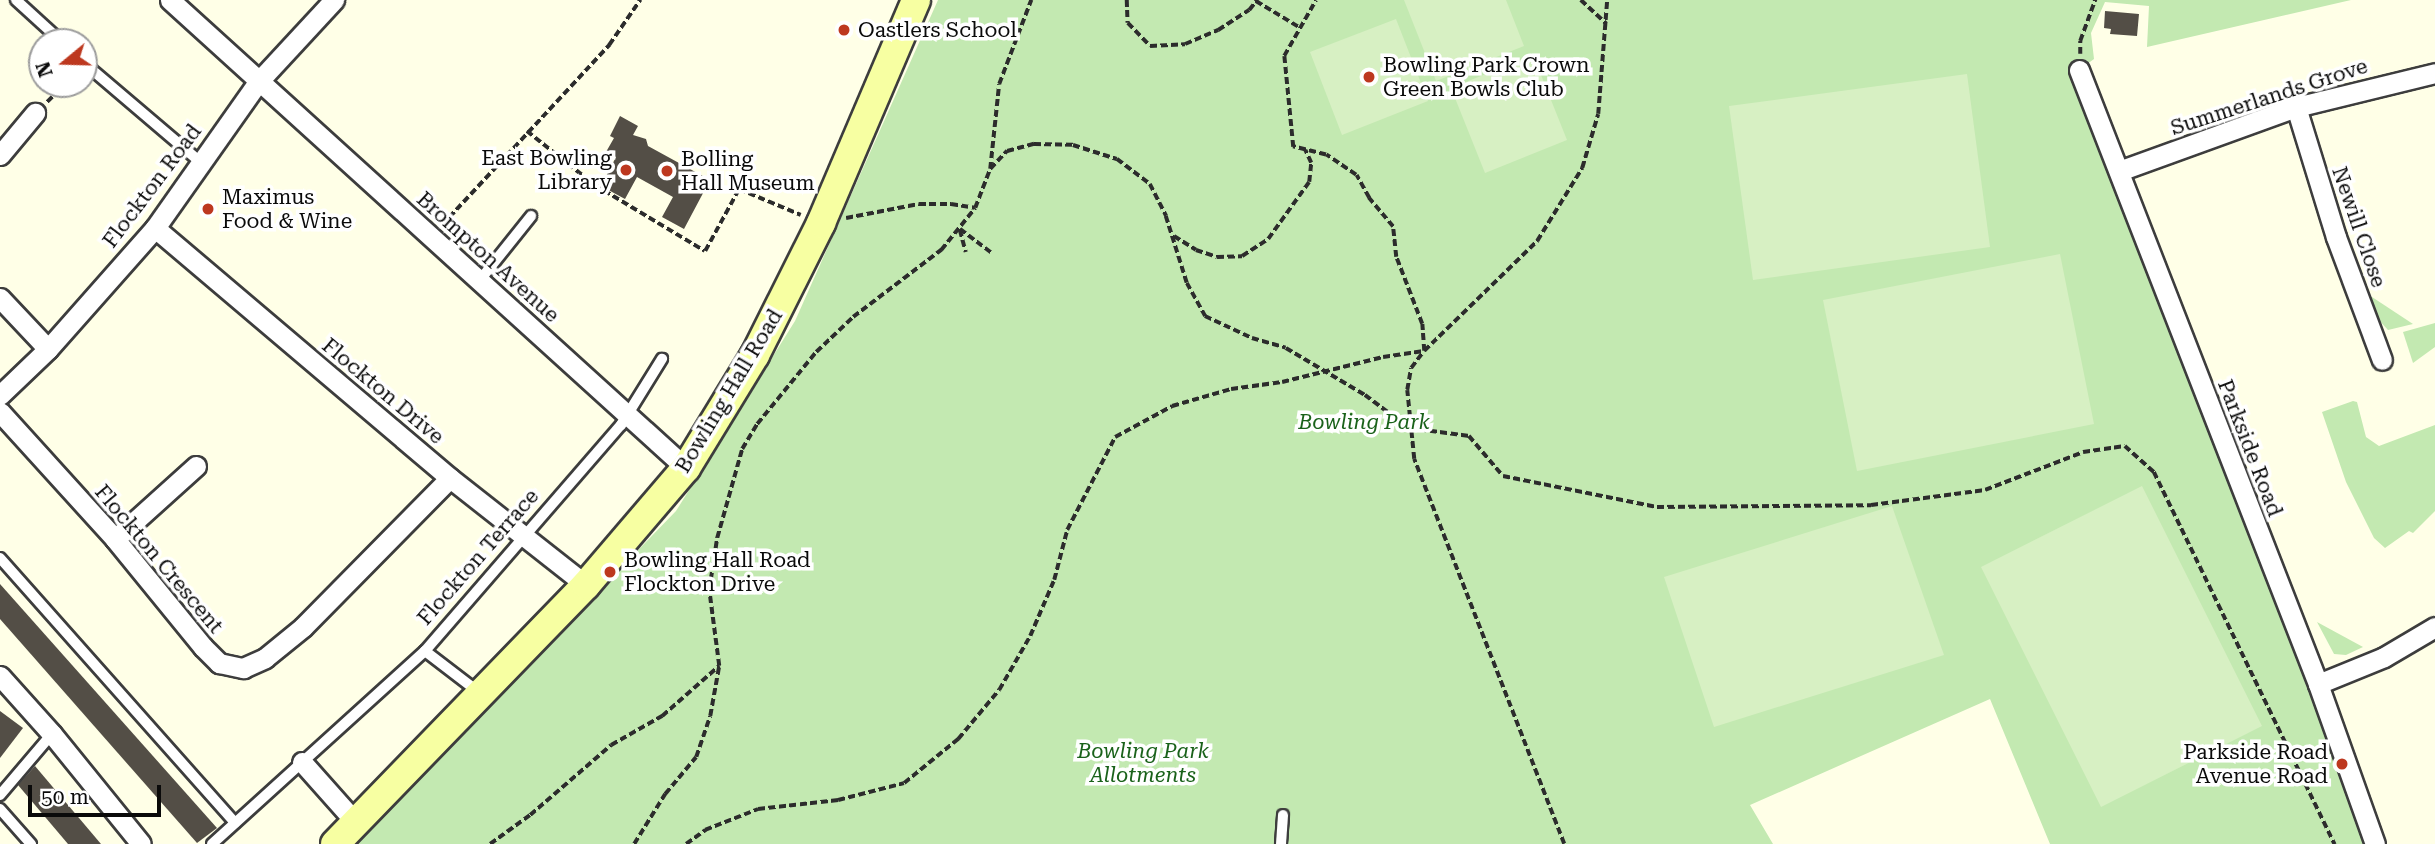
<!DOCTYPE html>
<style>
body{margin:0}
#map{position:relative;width:2435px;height:844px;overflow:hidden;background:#ffffe7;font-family:"Roboto Serif",serif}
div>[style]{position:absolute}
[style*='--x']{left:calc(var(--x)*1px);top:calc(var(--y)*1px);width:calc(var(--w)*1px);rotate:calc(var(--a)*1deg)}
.green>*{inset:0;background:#c3e9b1}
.pitch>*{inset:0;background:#d7f0c3}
.building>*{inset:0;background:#534e46}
.path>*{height:3.5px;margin-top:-1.75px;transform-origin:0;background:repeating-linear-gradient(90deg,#2c2c2c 0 7px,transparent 0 10.5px)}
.roads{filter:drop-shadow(2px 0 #3d3d3d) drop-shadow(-2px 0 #3d3d3d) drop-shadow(0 2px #3d3d3d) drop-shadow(0 -2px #3d3d3d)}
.lane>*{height:10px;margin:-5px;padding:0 5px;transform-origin:5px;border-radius:5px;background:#fff}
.street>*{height:19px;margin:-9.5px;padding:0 9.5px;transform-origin:9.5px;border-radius:9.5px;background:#fff}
.secondary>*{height:28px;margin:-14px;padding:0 14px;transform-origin:14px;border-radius:14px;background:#f7ffa2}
.dots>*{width:19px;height:19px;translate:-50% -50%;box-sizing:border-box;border:4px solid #fff;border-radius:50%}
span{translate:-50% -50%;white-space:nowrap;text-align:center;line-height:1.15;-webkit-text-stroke:7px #fff;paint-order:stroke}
.poi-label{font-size:21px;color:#0a0a0a}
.left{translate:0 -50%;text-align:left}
.right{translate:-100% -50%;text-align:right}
.street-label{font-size:21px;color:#0a0a0a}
.park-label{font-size:21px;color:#1a621a;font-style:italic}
.north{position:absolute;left:28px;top:28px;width:70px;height:70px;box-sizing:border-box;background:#fff;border:2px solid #9d9d9d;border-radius:50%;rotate:251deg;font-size:19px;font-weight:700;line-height:28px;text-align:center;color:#0a0a0a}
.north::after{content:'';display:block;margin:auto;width:24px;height:32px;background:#bd381f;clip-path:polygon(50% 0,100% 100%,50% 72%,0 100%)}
.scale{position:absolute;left:28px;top:785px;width:133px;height:32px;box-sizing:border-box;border:4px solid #0a0a0a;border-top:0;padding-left:9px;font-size:21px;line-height:24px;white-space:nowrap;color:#0a0a0a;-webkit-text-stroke:5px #fff;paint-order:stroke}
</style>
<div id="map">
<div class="green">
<i style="clip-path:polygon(938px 0,2351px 0,2147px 47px,2149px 6px,2105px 2px,2091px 33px,2094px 59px,2079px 70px,2375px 844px,2050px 844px,1990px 699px,1750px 805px,1773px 844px,353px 844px,676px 511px,795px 321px)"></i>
<i style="clip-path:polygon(2371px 297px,2372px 297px,2413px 324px,2388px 330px,2377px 318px)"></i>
<i style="clip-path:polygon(2435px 323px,2435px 347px,2413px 363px,2403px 332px)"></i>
<i style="clip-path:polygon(2353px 401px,2357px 402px,2366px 437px,2379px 446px,2435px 425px,2435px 511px,2413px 533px,2409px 531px,2385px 548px,2374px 538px,2346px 482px,2322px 412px)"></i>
<i style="clip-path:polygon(2317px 622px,2363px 647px,2346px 655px,2334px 654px)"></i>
</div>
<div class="pitch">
<i style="clip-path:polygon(1404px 0,1506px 0,1524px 46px,1436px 81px)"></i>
<i style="clip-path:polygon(1396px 19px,1428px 101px,1342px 135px,1310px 52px)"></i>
<i style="clip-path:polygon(1533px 55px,1567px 140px,1485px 173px,1451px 88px)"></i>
<i style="clip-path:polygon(1967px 74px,1990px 247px,1753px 280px,1729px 106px)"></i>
<i style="clip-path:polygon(2060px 254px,2094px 424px,1857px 471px,1823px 300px)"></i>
<i style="clip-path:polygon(2142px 486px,2262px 726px,2101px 807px,1981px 567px)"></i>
<i style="clip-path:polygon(1892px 506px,1944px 655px,1714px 727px,1664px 577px)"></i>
</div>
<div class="building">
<i style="clip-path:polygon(2105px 11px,2139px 14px,2137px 36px,2110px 34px,2111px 29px,2104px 28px)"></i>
<i style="clip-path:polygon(620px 116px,638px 126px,633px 135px,646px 139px,648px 146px,710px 180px,684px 229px,662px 217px,673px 197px,637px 177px,625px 199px,601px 186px,616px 157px,606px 152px,614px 138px,610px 136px)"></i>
<i style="clip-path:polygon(0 584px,217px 828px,197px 843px,0 619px)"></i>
<i style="clip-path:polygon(0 711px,23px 728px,0 758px)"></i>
<i style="clip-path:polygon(35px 766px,101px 844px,68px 844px,18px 785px)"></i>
</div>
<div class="path">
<i style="--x:1127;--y:0;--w:23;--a:88"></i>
<i style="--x:1128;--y:23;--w:32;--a:46"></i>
<i style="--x:1150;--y:46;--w:35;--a:-3"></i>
<i style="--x:1185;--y:44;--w:36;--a:-23"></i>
<i style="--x:1218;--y:30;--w:37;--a:-33"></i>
<i style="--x:1249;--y:10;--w:13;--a:-51"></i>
<i style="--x:1581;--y:0;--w:35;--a:43"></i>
<i style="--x:1256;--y:1;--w:50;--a:31.2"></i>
<i style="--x:2080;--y:54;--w:13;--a:-90"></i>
<i style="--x:2080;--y:41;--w:44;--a:-69.9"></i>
<i style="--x:47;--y:102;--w:25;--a:-45"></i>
<i style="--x:527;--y:131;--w:87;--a:38.5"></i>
<i style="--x:595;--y:185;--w:128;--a:31"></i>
<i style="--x:705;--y:251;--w:71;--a:-61.3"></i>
<i style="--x:739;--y:189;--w:67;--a:22.8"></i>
<i style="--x:990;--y:169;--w:25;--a:-47"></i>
<i style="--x:1007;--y:151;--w:28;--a:-15"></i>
<i style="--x:1034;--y:144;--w:39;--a:1"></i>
<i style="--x:1073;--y:145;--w:46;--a:17.7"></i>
<i style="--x:1117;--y:159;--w:41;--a:37.1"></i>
<i style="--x:1150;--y:184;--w:36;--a:63"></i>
<i style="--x:1166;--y:216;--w:70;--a:72.6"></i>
<i style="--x:1187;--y:283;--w:38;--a:61"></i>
<i style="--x:1205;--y:316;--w:52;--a:25.1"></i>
<i style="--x:1252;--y:338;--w:35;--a:16"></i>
<i style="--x:1286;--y:348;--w:92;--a:30.7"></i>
<i style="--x:1365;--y:395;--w:55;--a:36.9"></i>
<i style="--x:1409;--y:428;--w:61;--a:7.6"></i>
<i style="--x:1469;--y:436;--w:52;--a:49.6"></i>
<i style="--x:1503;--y:476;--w:157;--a:11.4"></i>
<i style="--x:1657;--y:507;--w:214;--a:-0.5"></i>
<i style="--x:1871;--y:505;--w:115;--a:-7.5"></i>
<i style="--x:1985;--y:490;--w:105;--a:-21.2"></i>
<i style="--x:2083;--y:452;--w:42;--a:-8.1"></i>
<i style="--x:2125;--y:446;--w:39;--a:42"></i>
<i style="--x:2154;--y:472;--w:414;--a:64.1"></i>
<i style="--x:846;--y:218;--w:74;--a:-10.9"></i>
<i style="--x:919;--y:204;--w:32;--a:0"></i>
<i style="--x:951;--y:204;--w:24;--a:9"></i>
<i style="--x:442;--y:225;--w:246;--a:-47.1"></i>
<i style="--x:609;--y:45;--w:55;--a:-55.4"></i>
<i style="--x:960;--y:229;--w:40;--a:37"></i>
<i style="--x:960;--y:230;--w:23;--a:75"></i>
<i style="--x:1174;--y:236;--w:26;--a:32"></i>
<i style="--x:1196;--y:250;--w:22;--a:18"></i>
<i style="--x:1217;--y:257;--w:25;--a:-2"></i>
<i style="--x:1242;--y:256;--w:31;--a:-33"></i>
<i style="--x:1268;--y:239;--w:70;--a:-54.3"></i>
<i style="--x:1309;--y:182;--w:19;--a:-84"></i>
<i style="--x:1311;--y:163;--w:14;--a:-115"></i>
<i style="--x:490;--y:844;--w:49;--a:-35.9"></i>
<i style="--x:530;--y:815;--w:107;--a:-40.8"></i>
<i style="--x:611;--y:745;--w:59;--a:-29.6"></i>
<i style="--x:662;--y:716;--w:76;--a:-41.3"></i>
<i style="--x:634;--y:844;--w:59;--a:-58.2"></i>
<i style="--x:665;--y:794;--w:48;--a:-50"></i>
<i style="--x:696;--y:757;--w:43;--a:-71.1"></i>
<i style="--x:710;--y:716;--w:51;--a:-79.8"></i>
<i style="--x:719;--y:666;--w:77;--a:-97.5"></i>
<i style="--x:709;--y:590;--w:53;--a:-81.3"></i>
<i style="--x:717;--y:538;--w:92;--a:-74.3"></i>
<i style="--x:742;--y:449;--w:29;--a:-59"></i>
<i style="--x:757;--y:424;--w:93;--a:-50.7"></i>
<i style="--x:816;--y:352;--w:51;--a:-43.4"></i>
<i style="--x:853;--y:317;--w:111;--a:-37.3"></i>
<i style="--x:941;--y:250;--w:54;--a:-51"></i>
<i style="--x:975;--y:208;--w:42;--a:-69"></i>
<i style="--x:990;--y:169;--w:85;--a:-84"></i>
<i style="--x:999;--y:84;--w:90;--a:-69.1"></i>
<i style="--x:686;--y:844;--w:24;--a:-36"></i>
<i style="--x:705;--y:830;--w:57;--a:-21.6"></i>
<i style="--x:758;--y:809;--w:81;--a:-6.4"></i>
<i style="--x:838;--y:800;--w:68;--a:-14.4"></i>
<i style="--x:904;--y:783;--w:70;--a:-39.2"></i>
<i style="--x:958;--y:739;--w:64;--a:-50.1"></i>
<i style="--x:999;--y:690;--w:62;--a:-60.1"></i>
<i style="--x:1030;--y:636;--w:61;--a:-66.8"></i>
<i style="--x:1054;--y:580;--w:52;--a:-75.4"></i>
<i style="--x:1067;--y:530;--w:105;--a:-62.7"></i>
<i style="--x:1115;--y:437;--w:65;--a:-28.5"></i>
<i style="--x:1172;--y:406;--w:61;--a:-16.1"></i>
<i style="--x:1231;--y:389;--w:51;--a:-7.8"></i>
<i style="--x:1282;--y:382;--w:104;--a:-13.9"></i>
<i style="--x:1383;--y:357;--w:41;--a:-8.3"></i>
<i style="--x:1424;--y:351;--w:27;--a:-94"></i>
<i style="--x:1422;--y:324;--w:72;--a:-111.2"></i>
<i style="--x:1396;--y:257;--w:30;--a:-96"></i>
<i style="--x:1393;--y:227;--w:38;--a:-130"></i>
<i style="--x:1369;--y:198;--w:26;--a:-119"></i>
<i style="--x:1356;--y:175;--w:36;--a:-146"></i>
<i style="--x:1326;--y:155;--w:34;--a:-166"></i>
<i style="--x:1293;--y:147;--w:91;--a:-95.6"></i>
<i style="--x:1284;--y:56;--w:64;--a:-60.3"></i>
<i style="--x:1564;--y:844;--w:413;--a:-111.3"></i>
<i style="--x:1414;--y:459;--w:69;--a:-95.8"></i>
<i style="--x:1407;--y:390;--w:22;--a:-80"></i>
<i style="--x:1411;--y:368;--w:21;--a:-53"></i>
<i style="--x:1424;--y:351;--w:158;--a:-44.2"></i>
<i style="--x:1537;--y:241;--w:86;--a:-58.3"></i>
<i style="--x:1582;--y:168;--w:56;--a:-73.5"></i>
<i style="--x:1598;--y:114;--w:114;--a:-85.5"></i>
</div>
<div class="roads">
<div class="lane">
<i style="--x:16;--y:0;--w:62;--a:42.4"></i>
<i style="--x:84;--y:63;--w:151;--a:40.4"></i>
<i style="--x:480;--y:280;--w:82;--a:-51.4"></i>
<i style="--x:0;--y:558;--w:354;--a:48.4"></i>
<i style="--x:425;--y:651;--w:69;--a:37.4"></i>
<i style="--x:0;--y:795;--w:80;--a:-49.6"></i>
<i style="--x:0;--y:809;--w:47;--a:48.5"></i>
<i style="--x:212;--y:844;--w:287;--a:-42.2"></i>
<i style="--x:425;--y:651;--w:299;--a:-49.1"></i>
<i style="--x:621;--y:425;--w:78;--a:-58.2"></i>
<i style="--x:1281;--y:844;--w:29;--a:-86"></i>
</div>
<div class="street">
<i style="--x:170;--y:0;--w:697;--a:42.21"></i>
<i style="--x:2079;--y:70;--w:659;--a:68.73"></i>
<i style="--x:2318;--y:684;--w:170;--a:70.4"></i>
<i style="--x:2296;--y:107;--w:136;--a:72.9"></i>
<i style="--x:2336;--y:237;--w:131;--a:69.5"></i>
<i style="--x:0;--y:155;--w:55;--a:-50.2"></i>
<i style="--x:2119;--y:171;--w:188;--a:-19.9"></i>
<i style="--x:2296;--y:107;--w:143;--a:-13.7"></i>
<i style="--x:155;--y:228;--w:387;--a:40.3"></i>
<i style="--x:450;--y:478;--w:173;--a:38.2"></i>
<i style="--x:0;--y:298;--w:70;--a:46.7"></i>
<i style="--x:0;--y:395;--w:66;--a:-43.8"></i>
<i style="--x:48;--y:349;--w:162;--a:-48.5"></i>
<i style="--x:155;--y:228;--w:179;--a:-54.8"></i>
<i style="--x:258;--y:82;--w:112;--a:-47.2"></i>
<i style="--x:0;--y:412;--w:171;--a:47.8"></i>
<i style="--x:115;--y:539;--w:139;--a:50.8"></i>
<i style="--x:203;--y:647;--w:23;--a:45"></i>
<i style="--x:219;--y:663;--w:25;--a:12"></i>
<i style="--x:243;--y:668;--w:24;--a:-24"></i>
<i style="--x:265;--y:658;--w:49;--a:-39.2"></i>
<i style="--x:303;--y:627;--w:209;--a:-45.4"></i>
<i style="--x:115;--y:539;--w:109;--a:-42"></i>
<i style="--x:0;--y:676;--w:78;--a:48.1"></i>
<i style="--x:52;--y:734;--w:141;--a:51"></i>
<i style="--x:2318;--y:684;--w:71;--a:-22.2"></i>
<i style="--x:2384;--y:657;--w:59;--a:-30.5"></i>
<i style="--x:302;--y:762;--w:83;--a:48.4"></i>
</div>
<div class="secondary">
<i style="--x:335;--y:844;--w:361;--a:-45.9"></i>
<i style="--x:586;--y:585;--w:154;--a:-49.5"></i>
<i style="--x:686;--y:468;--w:132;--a:-58.6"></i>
<i style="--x:755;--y:355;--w:148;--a:-63.4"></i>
<i style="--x:821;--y:223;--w:242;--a:-66.9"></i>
</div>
</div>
<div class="dots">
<i style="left:844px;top:30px;background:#bd381f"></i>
<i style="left:1369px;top:77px;background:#bd381f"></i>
<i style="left:626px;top:170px;background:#bd381f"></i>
<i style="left:667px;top:171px;background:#bd381f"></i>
<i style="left:208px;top:209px;background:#bd381f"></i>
<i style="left:610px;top:572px;background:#bd381f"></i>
<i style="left:2342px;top:764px;background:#bd381f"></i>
</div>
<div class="poi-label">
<span class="left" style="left:858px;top:30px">Oastlers School</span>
<span class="left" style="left:1383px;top:77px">Bowling Park Crown<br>Green Bowls Club</span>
<span class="right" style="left:612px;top:170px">East Bowling<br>Library</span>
<span class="left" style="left:681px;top:171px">Bolling<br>Hall Museum</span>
<span class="left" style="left:222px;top:209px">Maximus<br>Food &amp; Wine</span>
<span class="left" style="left:624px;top:572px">Bowling Hall Road<br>Flockton Drive</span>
<span class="right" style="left:2328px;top:764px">Parkside Road<br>Avenue Road</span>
</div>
<div class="street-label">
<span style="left:2269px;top:97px;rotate:-18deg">Summerlands Grove</span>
<span style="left:152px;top:186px;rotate:-53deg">Flockton Road</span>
<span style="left:2359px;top:227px;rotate:71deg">Newill Close</span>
<span style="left:488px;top:257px;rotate:42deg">Brompton Avenue</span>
<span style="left:383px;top:391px;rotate:40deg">Flockton Drive</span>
<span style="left:729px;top:391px;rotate:-59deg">Bowling Hall Road</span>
<span style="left:2250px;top:448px;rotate:69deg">Parkside Road</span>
<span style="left:478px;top:557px;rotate:-49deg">Flockton Terrace</span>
<span style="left:159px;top:559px;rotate:50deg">Flockton Crescent</span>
</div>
<div class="park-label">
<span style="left:1364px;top:422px">Bowling Park</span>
<span style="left:1143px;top:763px">Bowling Park<br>Allotments</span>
</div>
<div class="north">N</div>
<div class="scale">50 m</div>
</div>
